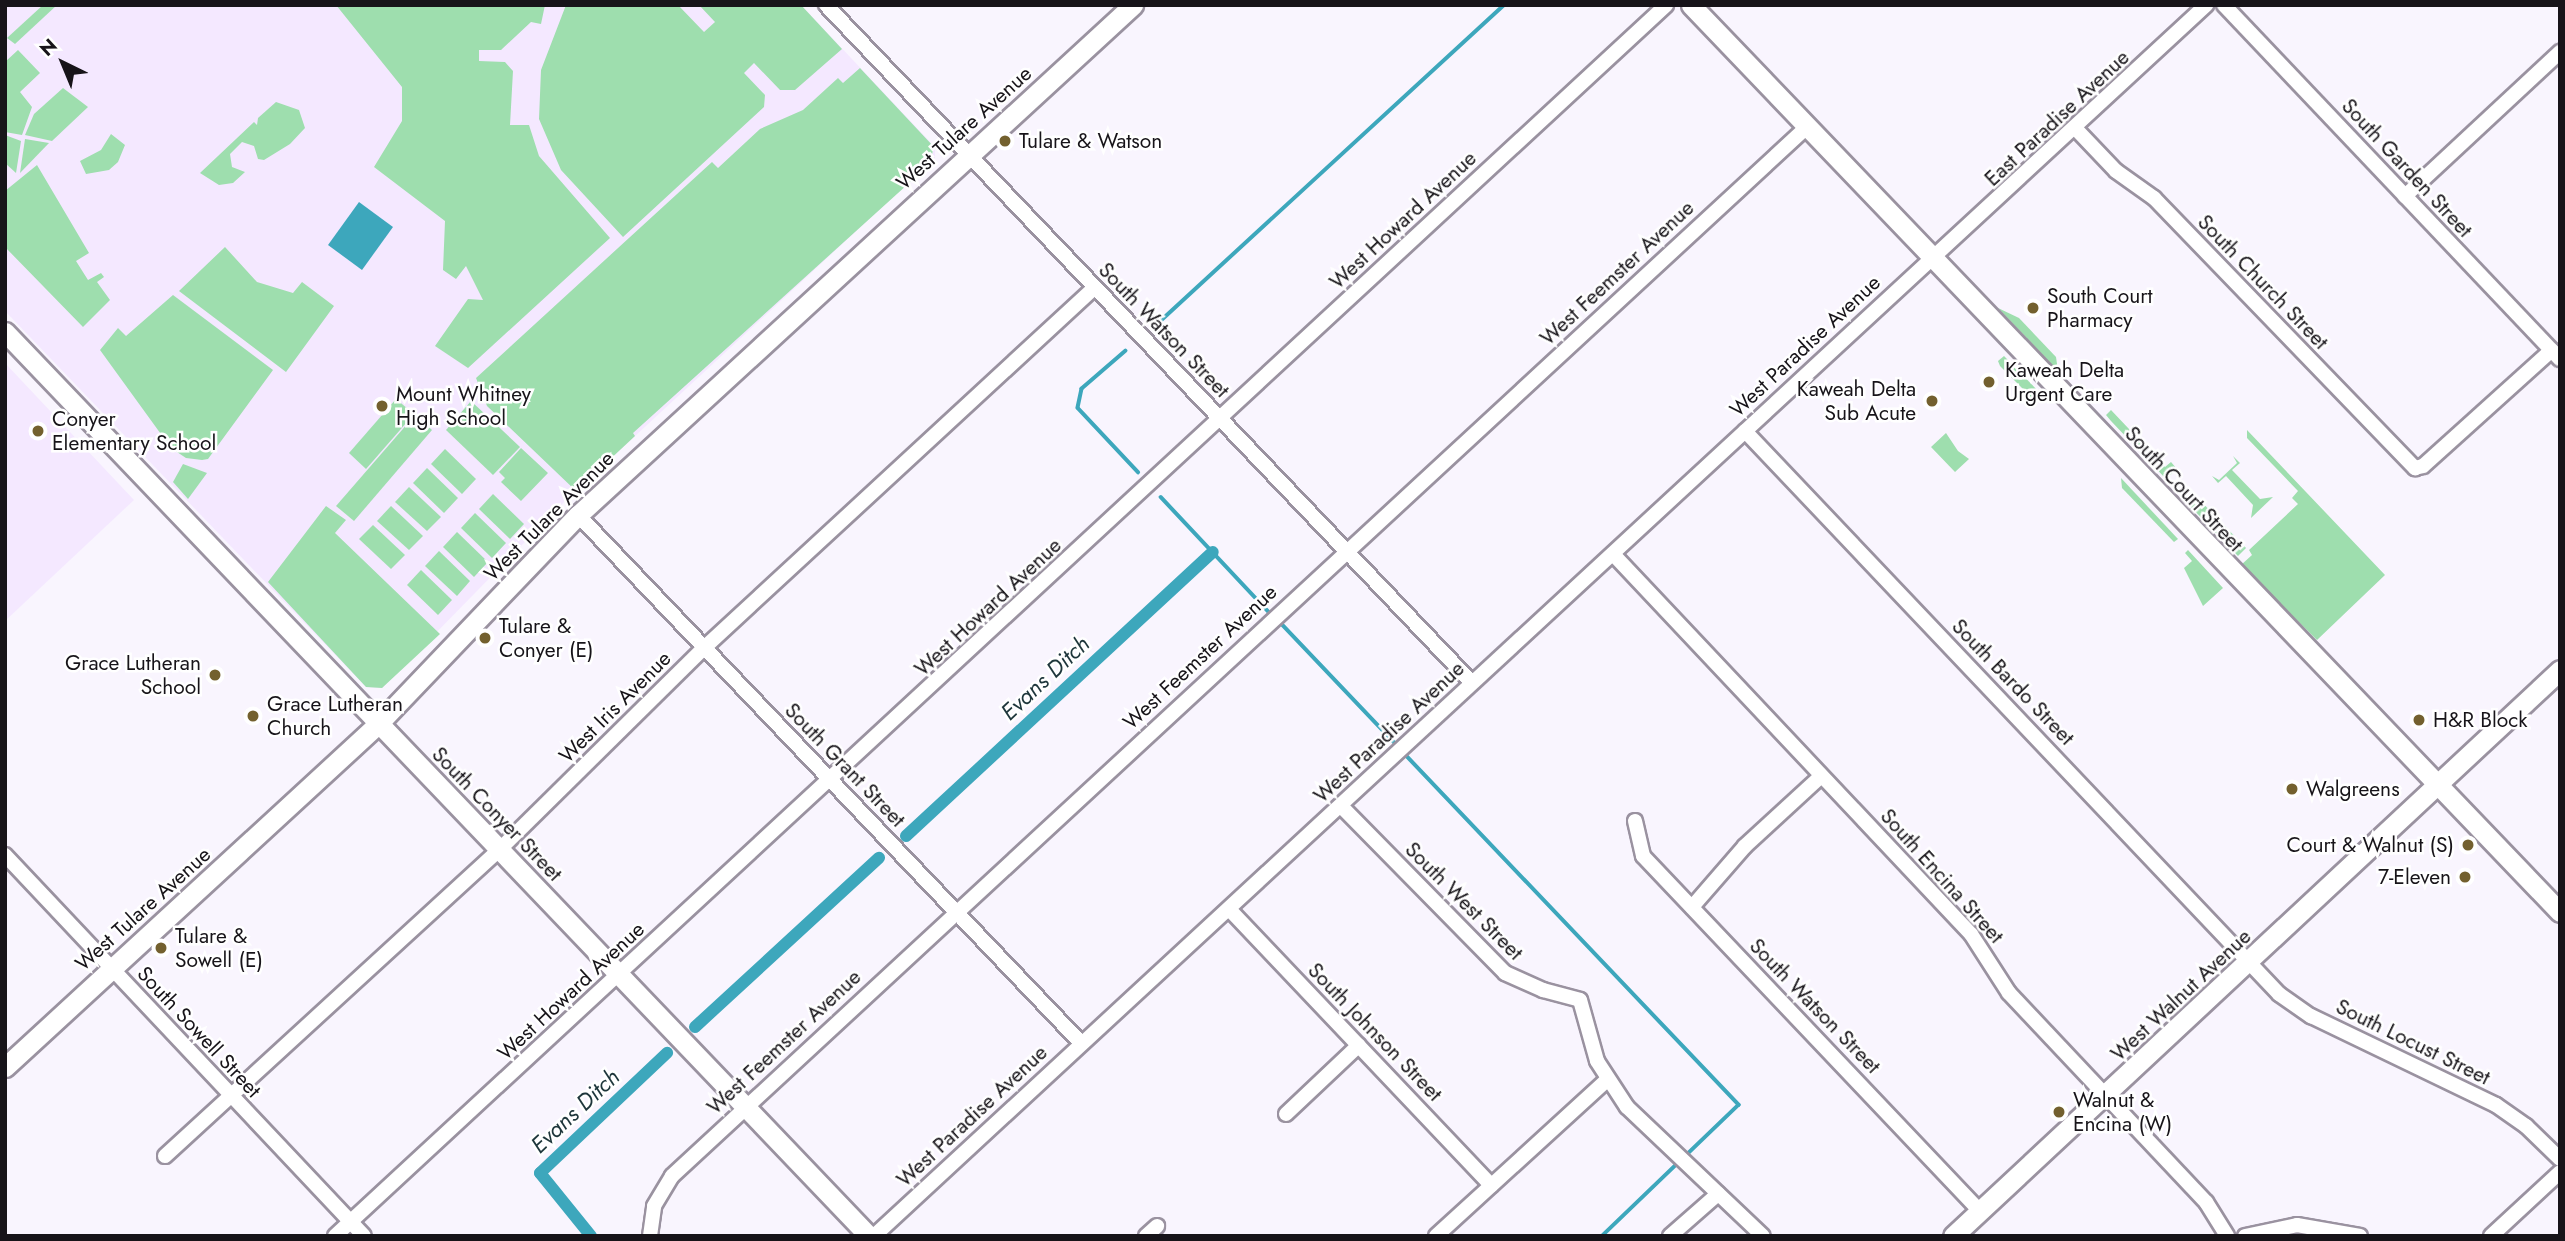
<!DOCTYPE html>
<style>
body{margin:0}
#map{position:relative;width:2565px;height:1241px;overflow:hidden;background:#f9f5fe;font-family:Jost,sans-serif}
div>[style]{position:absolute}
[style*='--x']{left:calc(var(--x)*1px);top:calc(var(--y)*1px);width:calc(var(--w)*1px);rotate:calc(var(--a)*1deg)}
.built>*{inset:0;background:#f4e8ff}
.green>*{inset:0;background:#9edeae}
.water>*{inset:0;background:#3da7bc}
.stream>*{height:3.5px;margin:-1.75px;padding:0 1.75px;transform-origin:1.75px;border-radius:1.75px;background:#3da7bc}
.canal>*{height:12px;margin:-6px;padding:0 6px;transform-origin:6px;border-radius:6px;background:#3da7bc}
.roads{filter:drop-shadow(2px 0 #9a92a0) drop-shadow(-2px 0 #9a92a0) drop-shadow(0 2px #9a92a0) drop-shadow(0 -2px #9a92a0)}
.street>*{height:14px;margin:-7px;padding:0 7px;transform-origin:7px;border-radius:7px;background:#fff}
.secondary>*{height:19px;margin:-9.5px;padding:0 9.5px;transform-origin:9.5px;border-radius:9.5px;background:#fff}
.dots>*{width:19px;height:19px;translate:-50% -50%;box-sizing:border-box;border:4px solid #fff;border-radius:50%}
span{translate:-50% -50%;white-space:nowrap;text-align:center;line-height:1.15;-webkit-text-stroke:5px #fff;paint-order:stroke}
.street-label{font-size:21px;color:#171419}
.poi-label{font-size:21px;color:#171419}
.left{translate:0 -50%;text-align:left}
.right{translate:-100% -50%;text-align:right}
.water-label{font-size:23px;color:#1e363b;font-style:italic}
.frame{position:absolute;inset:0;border:7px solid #171419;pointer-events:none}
.north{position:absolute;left:28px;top:28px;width:70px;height:70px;-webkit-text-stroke:5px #fff;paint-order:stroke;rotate:317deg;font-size:19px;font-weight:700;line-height:28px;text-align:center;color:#171419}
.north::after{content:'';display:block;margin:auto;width:24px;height:32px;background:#171419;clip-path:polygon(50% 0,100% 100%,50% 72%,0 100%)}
</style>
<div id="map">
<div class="built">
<i style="clip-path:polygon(5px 5px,801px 5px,935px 147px,935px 158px,565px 501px,382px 688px,366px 687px,5px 311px)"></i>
<i style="clip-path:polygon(5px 363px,134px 500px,5px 621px)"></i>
</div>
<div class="green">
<i style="clip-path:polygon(43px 5px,57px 5px,15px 44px,7px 38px)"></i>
<i style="clip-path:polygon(336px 5px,545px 5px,541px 24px,531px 22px,501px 50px,479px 50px,479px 61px,505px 62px,513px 71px,510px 125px,529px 125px,539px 156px,610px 238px,468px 368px,435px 346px,468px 299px,483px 300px,466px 266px,456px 279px,443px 270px,445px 221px,374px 167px,402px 121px,402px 87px)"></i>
<i style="clip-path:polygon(566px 5px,678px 5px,704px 32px,715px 22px,699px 5px,801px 5px,842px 49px,795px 90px,780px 90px,754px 63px,744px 73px,765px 95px,764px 107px,623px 237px,561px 170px,539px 119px,541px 70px)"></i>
<i style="clip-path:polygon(18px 50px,40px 73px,20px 92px,32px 107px,22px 135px,5px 132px,5px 62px)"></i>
<i style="clip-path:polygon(860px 68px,934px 147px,929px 165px,633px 433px,635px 436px,576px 491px,487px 406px,476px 378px,712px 162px,718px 168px,760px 129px,803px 110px,838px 78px,843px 83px)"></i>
<i style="clip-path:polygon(63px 88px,88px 107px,52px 141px,25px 135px,34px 114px)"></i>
<i style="clip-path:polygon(276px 102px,299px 110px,305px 128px,290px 144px,264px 160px,258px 159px,254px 146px,242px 142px,230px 154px,232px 167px,245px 172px,233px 183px,219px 185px,200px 173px,254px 122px,257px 125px,258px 118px)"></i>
<i style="clip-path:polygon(111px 134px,125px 145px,118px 162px,109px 170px,86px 174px,80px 161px,101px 150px)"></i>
<i style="clip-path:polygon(5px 135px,21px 141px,16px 173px,5px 163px)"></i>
<i style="clip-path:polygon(25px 139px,49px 143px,20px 173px)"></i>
<i style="clip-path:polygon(37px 165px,89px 253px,76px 261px,88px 280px,101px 273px,104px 277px,97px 282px,110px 300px,83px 327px,5px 247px,5px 191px)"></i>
<i style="clip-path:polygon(225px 247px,257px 282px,293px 293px,302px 282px,334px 306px,286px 372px,179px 291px)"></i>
<i style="clip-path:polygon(173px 295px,273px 370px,208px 459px,202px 460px,186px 458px,171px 448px,100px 350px,118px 328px,126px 336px)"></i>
<i style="clip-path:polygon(1998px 308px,2019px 318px,2056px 357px,2058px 371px)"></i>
<i style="clip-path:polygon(2004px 356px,2040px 393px,2033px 399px,2000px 366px,1998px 361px)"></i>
<i style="clip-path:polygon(396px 399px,414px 414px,366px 469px,349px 453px)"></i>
<i style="clip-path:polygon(471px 401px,520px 447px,493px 475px,446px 430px)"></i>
<i style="clip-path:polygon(2111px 410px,2165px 467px,2171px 462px,2177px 469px,2166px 479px,2111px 421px,2106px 415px)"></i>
<i style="clip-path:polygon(415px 415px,432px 430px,354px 521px,336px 506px)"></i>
<i style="clip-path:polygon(2247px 430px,2385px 575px,2317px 640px,2241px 565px,2252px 555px,2249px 550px,2298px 504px,2292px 498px,2298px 491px,2247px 438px)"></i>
<i style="clip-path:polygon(1946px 433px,1958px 451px,1969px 459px,1955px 472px,1931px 447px)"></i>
<i style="clip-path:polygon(521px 448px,548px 473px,521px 501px,501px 482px,505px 478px,499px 472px)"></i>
<i style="clip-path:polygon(445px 449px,476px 479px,462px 494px,431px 464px)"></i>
<i style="clip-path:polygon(2233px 456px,2240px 463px,2232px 470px,2260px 499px,2273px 497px,2251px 518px,2253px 505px,2226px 476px,2218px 483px,2212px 476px,2219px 480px,2237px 463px)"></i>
<i style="clip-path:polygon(183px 464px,207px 473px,188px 499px,173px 482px)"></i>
<i style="clip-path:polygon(427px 468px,458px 498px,444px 513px,413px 483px)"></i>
<i style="clip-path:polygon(2121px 478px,2178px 539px,2174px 542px,2122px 488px)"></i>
<i style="clip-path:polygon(409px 487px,441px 517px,427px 531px,395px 502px)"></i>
<i style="clip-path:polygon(493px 494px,524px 524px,510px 539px,479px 509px)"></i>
<i style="clip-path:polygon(2194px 494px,2246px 548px,2238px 556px,2189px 505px)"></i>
<i style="clip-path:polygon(326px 506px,346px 520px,335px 533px,440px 634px,382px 688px,366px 687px,268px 582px)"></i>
<i style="clip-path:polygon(391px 506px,423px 536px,409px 550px,377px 521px)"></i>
<i style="clip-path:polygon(475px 513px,506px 543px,492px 558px,461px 528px)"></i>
<i style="clip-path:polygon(373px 525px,405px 555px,391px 569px,359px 539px)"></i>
<i style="clip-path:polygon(457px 532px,488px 562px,474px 577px,443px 547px)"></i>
<i style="clip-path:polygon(2188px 550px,2223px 588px,2203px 606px,2184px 568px,2192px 561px,2185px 553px)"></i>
<i style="clip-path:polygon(439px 551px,470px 581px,457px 596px,425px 566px)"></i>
<i style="clip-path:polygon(421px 570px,452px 600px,438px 615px,407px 585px)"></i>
</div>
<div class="water">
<i style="clip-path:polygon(359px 202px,393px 227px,362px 270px,328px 245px)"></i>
</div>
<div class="stream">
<i style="--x:1155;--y:326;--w:474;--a:-42.6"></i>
<i style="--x:1126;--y:351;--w:58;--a:139.2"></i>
<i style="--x:1082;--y:389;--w:19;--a:102"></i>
<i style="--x:1078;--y:408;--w:88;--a:46.8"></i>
<i style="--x:1161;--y:497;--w:162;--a:46.8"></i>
<i style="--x:1278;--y:620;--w:174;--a:46.4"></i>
<i style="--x:1403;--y:752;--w:487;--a:46.4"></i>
<i style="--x:1739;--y:1105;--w:75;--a:136.1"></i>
<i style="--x:1602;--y:1236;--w:107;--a:-43.9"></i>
</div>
<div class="canal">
<i style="--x:906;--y:836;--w:418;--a:-42.8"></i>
<i style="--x:695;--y:1027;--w:250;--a:-42.6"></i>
<i style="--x:591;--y:1236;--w:81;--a:-129"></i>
<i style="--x:540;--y:1173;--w:175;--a:-43.4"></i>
</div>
<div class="roads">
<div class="street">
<i style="--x:826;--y:5;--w:936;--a:46.38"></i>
<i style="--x:2224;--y:5;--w:488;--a:46.5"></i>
<i style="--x:2076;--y:129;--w:58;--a:46.4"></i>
<i style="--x:2116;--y:171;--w:47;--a:35.4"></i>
<i style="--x:2154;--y:198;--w:376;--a:46"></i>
<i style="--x:2415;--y:468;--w:8;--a:-14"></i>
<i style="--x:2423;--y:466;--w:173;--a:-42"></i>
<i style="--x:2405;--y:196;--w:212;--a:-42.9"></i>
<i style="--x:1745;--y:431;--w:776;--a:46.51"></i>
<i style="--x:2279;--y:994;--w:39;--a:35"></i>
<i style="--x:2311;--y:1016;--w:205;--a:25.7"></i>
<i style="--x:2496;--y:1105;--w:37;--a:35"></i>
<i style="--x:2526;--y:1126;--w:47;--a:44.1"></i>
<i style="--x:578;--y:515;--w:729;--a:46.39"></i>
<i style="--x:1613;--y:554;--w:522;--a:46.71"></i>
<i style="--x:1971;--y:934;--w:70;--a:57.2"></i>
<i style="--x:2009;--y:993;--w:287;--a:46.7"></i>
<i style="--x:2206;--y:1202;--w:40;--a:58"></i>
<i style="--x:1341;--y:806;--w:234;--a:45.5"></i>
<i style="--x:1505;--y:973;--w:42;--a:24.1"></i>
<i style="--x:1543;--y:990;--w:38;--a:15"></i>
<i style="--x:1580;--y:1000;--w:63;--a:74.4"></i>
<i style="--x:1597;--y:1061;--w:55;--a:56.9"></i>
<i style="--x:1627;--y:1107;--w:187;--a:43.5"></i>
<i style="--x:1635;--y:821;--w:36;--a:77"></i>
<i style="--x:1643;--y:856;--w:489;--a:46.5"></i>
<i style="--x:5;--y:855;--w:523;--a:46.7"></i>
<i style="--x:1692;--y:907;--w:81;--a:-49"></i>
<i style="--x:1745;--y:846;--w:103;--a:-42.6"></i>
<i style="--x:1229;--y:909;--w:381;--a:46.5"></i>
<i style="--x:1286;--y:1114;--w:100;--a:-43.4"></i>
<i style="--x:165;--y:1156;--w:454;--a:-42.5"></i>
<i style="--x:500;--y:849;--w:286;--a:-44.6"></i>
<i style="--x:704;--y:648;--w:531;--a:-42.71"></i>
<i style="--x:335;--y:1236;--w:1813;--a:-42.76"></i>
<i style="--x:650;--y:1236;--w:30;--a:-82"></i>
<i style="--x:654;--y:1206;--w:35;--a:-59"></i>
<i style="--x:672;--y:1176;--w:1546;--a:-42.75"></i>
<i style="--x:874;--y:1236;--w:1814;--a:-42.74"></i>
<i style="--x:1146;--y:1236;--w:15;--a:-42"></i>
<i style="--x:1436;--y:1236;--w:231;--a:-42.4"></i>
<i style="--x:1670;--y:1236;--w:64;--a:-41.2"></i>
<i style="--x:2245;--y:1236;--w:53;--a:-11.9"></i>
<i style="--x:2297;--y:1225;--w:64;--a:9.9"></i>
<i style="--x:2491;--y:1236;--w:94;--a:-42.8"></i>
</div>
<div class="secondary">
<i style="--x:1691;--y:5;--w:1256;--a:46.23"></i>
<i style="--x:5;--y:332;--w:1250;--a:46.3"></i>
<i style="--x:5;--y:1067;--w:507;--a:-42.6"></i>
<i style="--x:378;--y:724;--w:289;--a:-46.3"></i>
<i style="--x:578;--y:515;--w:754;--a:-42.58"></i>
<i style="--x:1953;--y:1236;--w:830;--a:-43"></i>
</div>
</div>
<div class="dots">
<i style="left:1005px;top:141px;background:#73602e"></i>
<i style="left:2033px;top:308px;background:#73602e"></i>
<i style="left:1989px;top:382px;background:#73602e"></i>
<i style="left:1932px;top:401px;background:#73602e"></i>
<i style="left:382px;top:406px;background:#73602e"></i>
<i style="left:38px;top:431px;background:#73602e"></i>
<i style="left:485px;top:638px;background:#73602e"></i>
<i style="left:215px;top:675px;background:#73602e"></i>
<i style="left:253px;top:716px;background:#73602e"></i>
<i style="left:2419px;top:720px;background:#73602e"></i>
<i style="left:2292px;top:789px;background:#73602e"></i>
<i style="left:2468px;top:845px;background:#73602e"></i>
<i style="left:2465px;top:877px;background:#73602e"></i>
<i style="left:161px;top:948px;background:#73602e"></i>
<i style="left:2059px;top:1112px;background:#73602e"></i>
</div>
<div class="street-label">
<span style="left:2057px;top:118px;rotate:-43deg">East Paradise Avenue</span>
<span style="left:964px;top:128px;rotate:-42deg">West Tulare Avenue</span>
<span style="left:2407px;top:168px;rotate:47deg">South Garden Street</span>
<span style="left:1403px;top:220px;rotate:-43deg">West Howard Avenue</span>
<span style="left:1617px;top:273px;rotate:-43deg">West Feemster Avenue</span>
<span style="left:2263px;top:282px;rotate:46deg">South Church Street</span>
<span style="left:1164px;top:330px;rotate:46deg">South Watson Street</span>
<span style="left:1805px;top:346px;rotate:-43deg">West Paradise Avenue</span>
<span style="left:2184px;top:489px;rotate:47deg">South Court Street</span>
<span style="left:549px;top:516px;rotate:-45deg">West Tulare Avenue</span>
<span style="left:988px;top:607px;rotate:-43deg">West Howard Avenue</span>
<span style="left:1200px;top:657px;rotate:-43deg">West Feemster Avenue</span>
<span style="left:2013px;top:682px;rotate:46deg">South Bardo Street</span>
<span style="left:615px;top:707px;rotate:-45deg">West Iris Avenue</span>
<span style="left:1389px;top:732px;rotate:-43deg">West Paradise Avenue</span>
<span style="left:845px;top:765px;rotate:46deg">South Grant Street</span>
<span style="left:497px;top:814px;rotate:46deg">South Conyer Street</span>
<span style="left:1942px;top:876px;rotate:48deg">South Encina Street</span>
<span style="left:1464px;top:901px;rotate:45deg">South West Street</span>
<span style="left:143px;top:909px;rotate:-42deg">West Tulare Avenue</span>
<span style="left:571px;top:991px;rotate:-43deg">West Howard Avenue</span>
<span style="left:2181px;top:995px;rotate:-43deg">West Walnut Avenue</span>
<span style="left:1815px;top:1006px;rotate:46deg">South Watson Street</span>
<span style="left:199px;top:1032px;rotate:47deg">South Sowell Street</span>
<span style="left:1375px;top:1032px;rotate:46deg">South Johnson Street</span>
<span style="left:784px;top:1042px;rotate:-43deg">West Feemster Avenue</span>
<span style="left:2413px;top:1042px;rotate:26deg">South Locust Street</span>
<span style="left:972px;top:1116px;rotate:-43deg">West Paradise Avenue</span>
</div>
<div class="poi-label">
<span class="left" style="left:1019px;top:141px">Tulare &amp; Watson</span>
<span class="left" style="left:2047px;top:308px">South Court<br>Pharmacy</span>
<span class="left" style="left:2005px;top:382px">Kaweah Delta<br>Urgent Care</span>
<span class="right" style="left:1916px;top:401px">Kaweah Delta<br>Sub Acute</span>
<span class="left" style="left:396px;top:406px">Mount Whitney<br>High School</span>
<span class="left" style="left:52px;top:431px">Conyer<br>Elementary School</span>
<span class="left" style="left:499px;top:638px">Tulare &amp;<br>Conyer (E)</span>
<span class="right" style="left:201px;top:675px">Grace Lutheran<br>School</span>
<span class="left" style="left:267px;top:716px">Grace Lutheran<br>Church</span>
<span class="left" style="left:2433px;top:720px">H&amp;R Block</span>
<span class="left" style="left:2306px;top:789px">Walgreens</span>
<span class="right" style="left:2454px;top:845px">Court &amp; Walnut (S)</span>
<span class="right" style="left:2451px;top:877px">7-Eleven</span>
<span class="left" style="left:175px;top:948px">Tulare &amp;<br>Sowell (E)</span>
<span class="left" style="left:2073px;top:1112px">Walnut &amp;<br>Encina (W)</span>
</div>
<div class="water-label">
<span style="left:1045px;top:678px;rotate:-43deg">Evans Ditch</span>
<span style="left:575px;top:1111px;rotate:-43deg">Evans Ditch</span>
</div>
<div class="frame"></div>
<div class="north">N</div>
</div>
